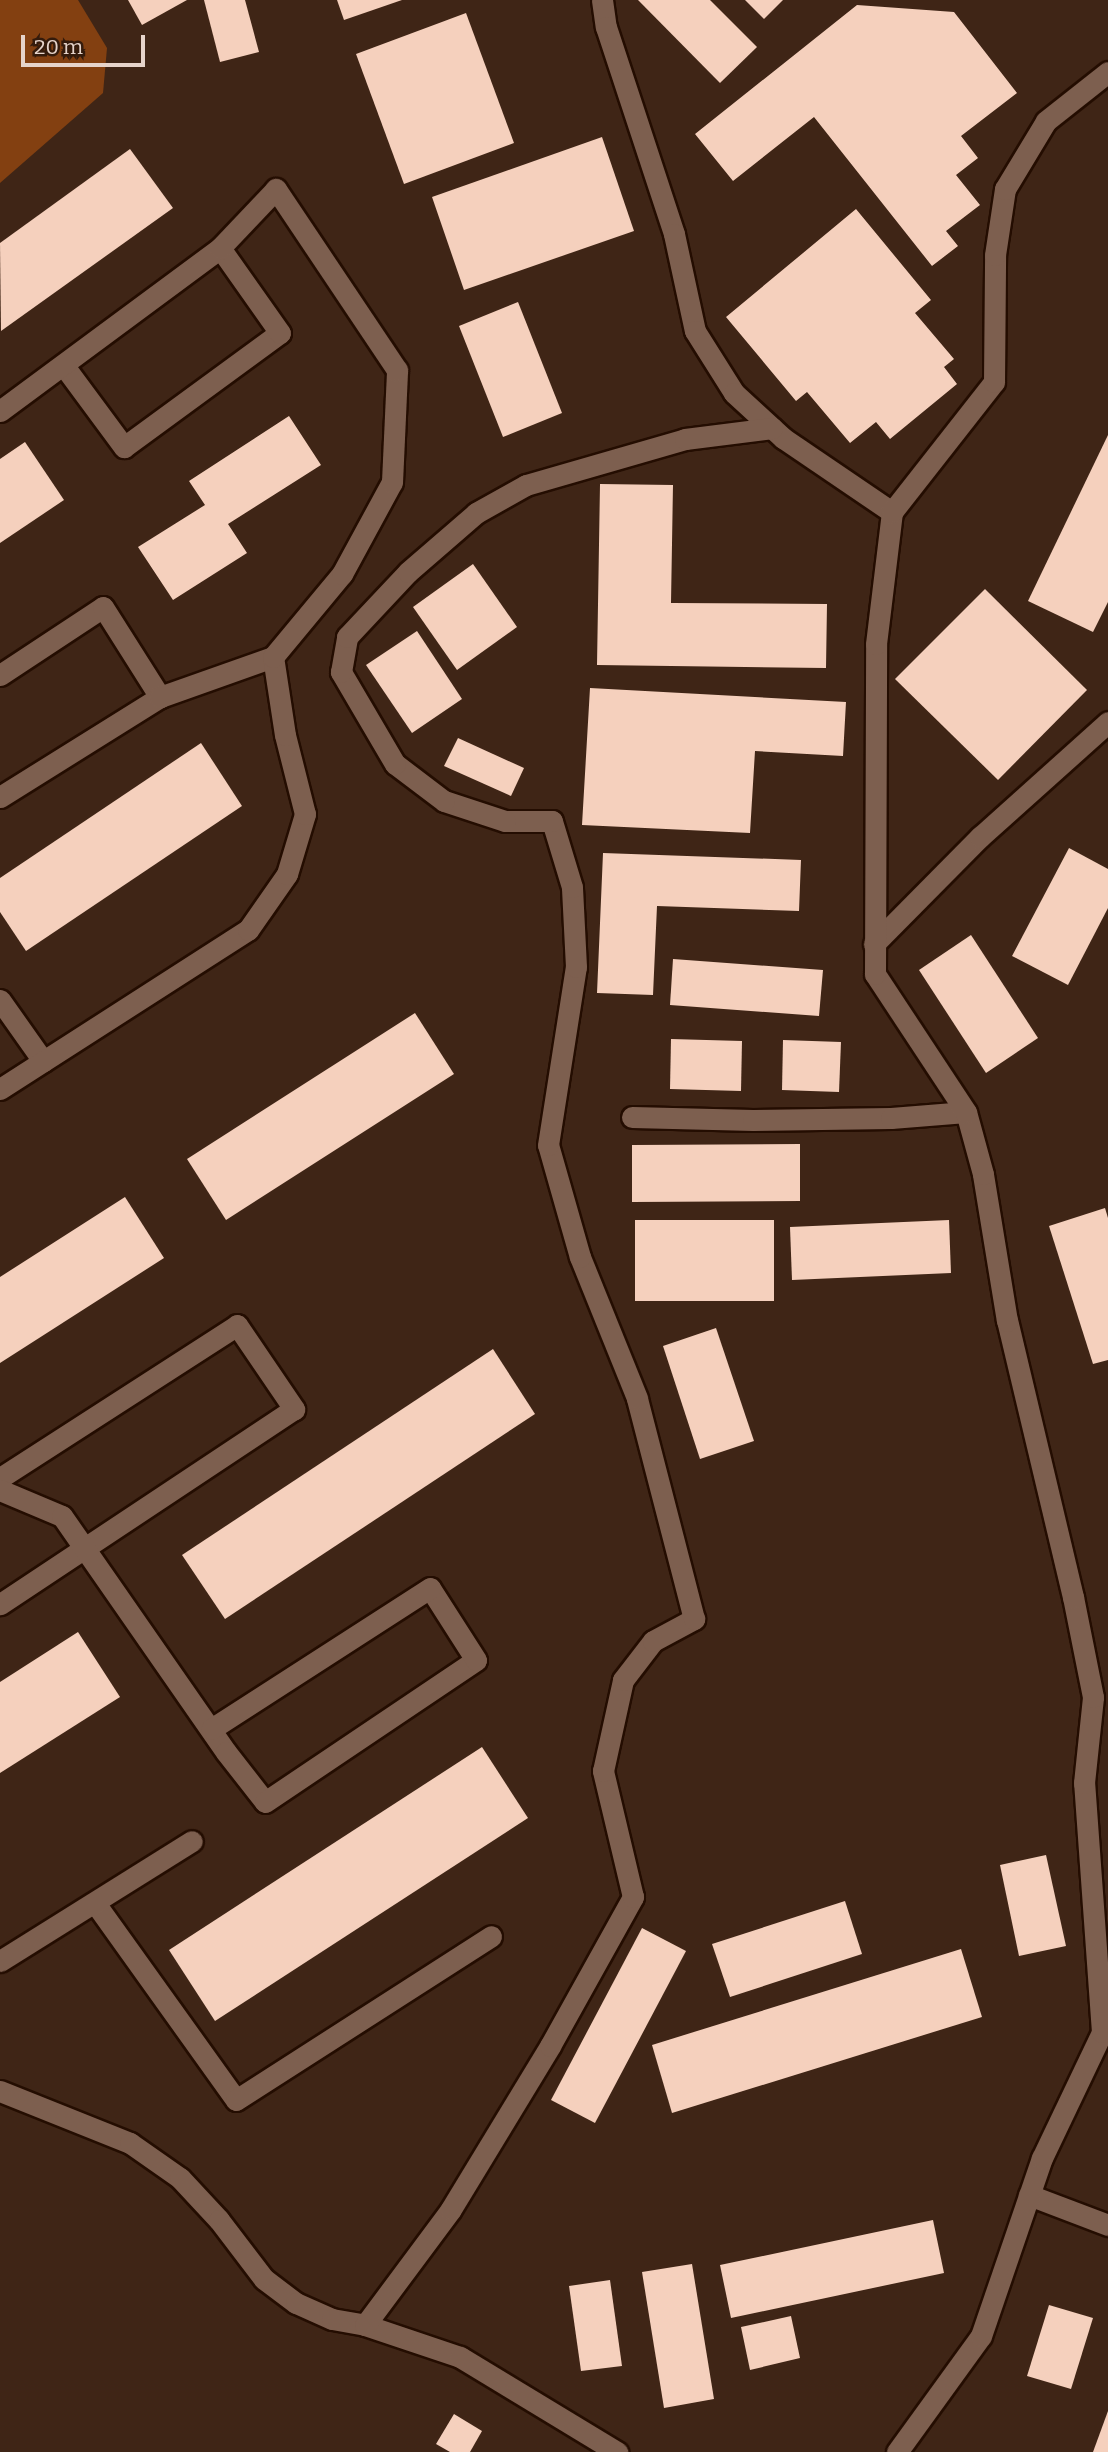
<!DOCTYPE html>
<style>
body{margin:0}
#map{position:relative;width:1108px;height:2452px;overflow:hidden;background:#3f2516;font-family:Bitter,serif}
div>[style]{position:absolute}
[style*='--x']{left:calc(var(--x)*1px);top:calc(var(--y)*1px);width:calc(var(--w)*1px);rotate:calc(var(--a)*1deg)}
.green>*{inset:0;background:#834011}
.building>*{inset:0;background:#f5d0bd}
.roads{filter:drop-shadow(2px 0 #240d01) drop-shadow(-2px 0 #240d01) drop-shadow(0 2px #240d01) drop-shadow(0 -2px #240d01)}
.lane>*{height:21px;margin:-10.5px;padding:0 10.5px;transform-origin:10.5px;border-radius:10.5px;background:#7d5f4f}
.street>*{height:21px;margin:-10.5px;padding:0 10.5px;transform-origin:10.5px;border-radius:10.5px;background:#7d5f4f}
span{translate:-50% -50%;white-space:nowrap;text-align:center;line-height:1.15;-webkit-text-stroke:7px #341b0c;paint-order:stroke}
.scale{position:absolute;left:21px;top:35px;width:124px;height:32px;box-sizing:border-box;border:4px solid #e6d4cb;border-top:0;padding-left:9px;font-size:21px;line-height:24px;white-space:nowrap;color:#e6d4cb;-webkit-text-stroke:5px #341b0c;paint-order:stroke}
</style>
<div id="map">
<div class="green">
<i style="clip-path:polygon(0 0,78px 0,107px 48px,103px 93px,0 183px)"></i>
</div>
<div class="building">
<i style="clip-path:polygon(128px 0,187px 0,142px 25px)"></i>
<i style="clip-path:polygon(204px 0,245px 0,259px 52px,220px 62px)"></i>
<i style="clip-path:polygon(337px 0,402px 0,344px 20px)"></i>
<i style="clip-path:polygon(638px 0,710px 0,757px 47px,720px 83px)"></i>
<i style="clip-path:polygon(745px 0,783px 0,764px 19px)"></i>
<i style="clip-path:polygon(857px 5px,954px 12px,1017px 93px,961px 136px,978px 158px,956px 175px,980px 205px,946px 231px,958px 246px,932px 266px,814px 117px,733px 181px,695px 134px)"></i>
<i style="clip-path:polygon(466px 13px,514px 143px,404px 184px,356px 54px)"></i>
<i style="clip-path:polygon(602px 137px,634px 231px,464px 290px,432px 197px)"></i>
<i style="clip-path:polygon(130px 149px,173px 208px,1px 331px,0 243px)"></i>
<i style="clip-path:polygon(856px 209px,931px 300px,915px 313px,954px 359px,944px 367px,957px 384px,890px 439px,876px 422px,850px 443px,807px 392px,796px 401px,726px 317px)"></i>
<i style="clip-path:polygon(518px 302px,562px 413px,503px 437px,459px 326px)"></i>
<i style="clip-path:polygon(289px 416px,321px 465px,228px 524px,247px 553px,173px 600px,138px 547px,205px 505px,189px 481px)"></i>
<i style="clip-path:polygon(1108px 435px,1108px 602px,1093px 632px,1028px 601px)"></i>
<i style="clip-path:polygon(25px 442px,64px 500px,0 543px,0 459px)"></i>
<i style="clip-path:polygon(600px 484px,673px 485px,671px 603px,827px 604px,826px 668px,597px 665px)"></i>
<i style="clip-path:polygon(473px 564px,517px 627px,457px 670px,413px 607px)"></i>
<i style="clip-path:polygon(985px 589px,1087px 690px,998px 780px,895px 679px)"></i>
<i style="clip-path:polygon(417px 631px,462px 699px,412px 733px,366px 665px)"></i>
<i style="clip-path:polygon(590px 688px,846px 702px,843px 756px,755px 751px,750px 833px,582px 825px)"></i>
<i style="clip-path:polygon(458px 738px,524px 768px,511px 796px,444px 766px)"></i>
<i style="clip-path:polygon(201px 743px,242px 806px,26px 951px,0 912px,0 878px)"></i>
<i style="clip-path:polygon(1069px 848px,1108px 869px,1108px 908px,1068px 985px,1012px 956px)"></i>
<i style="clip-path:polygon(603px 853px,801px 860px,799px 911px,657px 906px,653px 995px,597px 993px)"></i>
<i style="clip-path:polygon(971px 935px,1038px 1038px,986px 1073px,919px 970px)"></i>
<i style="clip-path:polygon(673px 959px,823px 970px,819px 1016px,670px 1005px)"></i>
<i style="clip-path:polygon(415px 1013px,454px 1074px,226px 1220px,187px 1159px)"></i>
<i style="clip-path:polygon(671px 1039px,742px 1041px,741px 1091px,670px 1089px)"></i>
<i style="clip-path:polygon(783px 1040px,841px 1042px,839px 1092px,782px 1090px)"></i>
<i style="clip-path:polygon(800px 1144px,800px 1201px,632px 1202px,632px 1145px)"></i>
<i style="clip-path:polygon(125px 1197px,164px 1258px,0 1363px,0 1277px)"></i>
<i style="clip-path:polygon(1105px 1208px,1108px 1218px,1108px 1360px,1093px 1364px,1049px 1226px)"></i>
<i style="clip-path:polygon(635px 1220px,774px 1220px,774px 1301px,635px 1301px)"></i>
<i style="clip-path:polygon(949px 1220px,951px 1273px,792px 1280px,790px 1227px)"></i>
<i style="clip-path:polygon(716px 1328px,754px 1441px,700px 1459px,663px 1346px)"></i>
<i style="clip-path:polygon(493px 1349px,535px 1414px,225px 1619px,182px 1555px)"></i>
<i style="clip-path:polygon(78px 1632px,120px 1697px,0 1773px,0 1682px)"></i>
<i style="clip-path:polygon(482px 1747px,528px 1818px,215px 2021px,169px 1950px)"></i>
<i style="clip-path:polygon(1046px 1855px,1066px 1946px,1019px 1956px,1000px 1865px)"></i>
<i style="clip-path:polygon(845px 1901px,862px 1954px,730px 1997px,712px 1944px)"></i>
<i style="clip-path:polygon(642px 1928px,686px 1951px,595px 2123px,551px 2100px)"></i>
<i style="clip-path:polygon(961px 1949px,982px 2017px,672px 2113px,652px 2045px)"></i>
<i style="clip-path:polygon(933px 2220px,944px 2273px,731px 2318px,720px 2265px)"></i>
<i style="clip-path:polygon(692px 2264px,714px 2399px,664px 2408px,642px 2272px)"></i>
<i style="clip-path:polygon(610px 2280px,622px 2366px,581px 2371px,569px 2286px)"></i>
<i style="clip-path:polygon(1049px 2305px,1093px 2318px,1071px 2389px,1027px 2376px)"></i>
<i style="clip-path:polygon(791px 2316px,800px 2358px,750px 2370px,741px 2327px)"></i>
<i style="clip-path:polygon(1108px 2411px,1108px 2452px,1093px 2452px)"></i>
<i style="clip-path:polygon(454px 2414px,482px 2431px,470px 2452px,450px 2452px,436px 2444px)"></i>
</div>
<div class="roads">
<div class="lane">
<i style="--x:64;--y:366;--w:101;--a:53.5"></i>
<i style="--x:124;--y:447;--w:193;--a:-36.2"></i>
<i style="--x:280;--y:333;--w:104;--a:-125.2"></i>
<i style="--x:0;--y:411;--w:274;--a:-36.5"></i>
<i style="--x:220;--y:248;--w:81;--a:-46.5"></i>
<i style="--x:0;--y:675;--w:123;--a:-33.4"></i>
<i style="--x:103;--y:607;--w:107;--a:57.7"></i>
<i style="--x:0;--y:797;--w:189;--a:-32"></i>
<i style="--x:160;--y:697;--w:120;--a:-19.5"></i>
<i style="--x:0;--y:1000;--w:75;--a:54.8"></i>
<i style="--x:0;--y:1478;--w:282;--a:-32.8"></i>
<i style="--x:237;--y:1325;--w:102;--a:55.8"></i>
<i style="--x:294;--y:1409;--w:353;--a:146.4"></i>
<i style="--x:0;--y:1490;--w:67;--a:22.8"></i>
<i style="--x:62;--y:1516;--w:287;--a:55.2"></i>
<i style="--x:226;--y:1752;--w:63;--a:52"></i>
<i style="--x:265;--y:1802;--w:254;--a:-33.9"></i>
<i style="--x:476;--y:1660;--w:85;--a:-122.6"></i>
<i style="--x:430;--y:1588;--w:260;--a:147.2"></i>
<i style="--x:95;--y:1903;--w:242;--a:54.4"></i>
<i style="--x:236;--y:2100;--w:303;--a:-32.7"></i>
<i style="--x:0;--y:1961;--w:226;--a:-32"></i>
</div>
<div class="street">
<i style="--x:602;--y:0;--w:27;--a:82"></i>
<i style="--x:606;--y:27;--w:218;--a:71.8"></i>
<i style="--x:674;--y:234;--w:99;--a:77.8"></i>
<i style="--x:695;--y:331;--w:73;--a:57.8"></i>
<i style="--x:734;--y:393;--w:67;--a:42.6"></i>
<i style="--x:783;--y:438;--w:132;--a:34.2"></i>
<i style="--x:874;--y:944;--w:151;--a:-45.3"></i>
<i style="--x:980;--y:837;--w:172;--a:-41.9"></i>
<i style="--x:0;--y:1089;--w:295;--a:-32.7"></i>
<i style="--x:248;--y:930;--w:68;--a:-55.1"></i>
<i style="--x:287;--y:874;--w:63;--a:-73.3"></i>
<i style="--x:305;--y:814;--w:81;--a:-104.2"></i>
<i style="--x:285;--y:735;--w:79;--a:-98.7"></i>
<i style="--x:273;--y:657;--w:108;--a:-50.3"></i>
<i style="--x:342;--y:574;--w:105;--a:-61.5"></i>
<i style="--x:392;--y:482;--w:112;--a:-87.4"></i>
<i style="--x:397;--y:370;--w:218;--a:-123.8"></i>
<i style="--x:632;--y:1117;--w:121;--a:1.4"></i>
<i style="--x:753;--y:1120;--w:138;--a:-0.8"></i>
<i style="--x:891;--y:1118;--w:75;--a:-4.6"></i>
<i style="--x:0;--y:2091;--w:140;--a:21.8"></i>
<i style="--x:130;--y:2143;--w:61;--a:35"></i>
<i style="--x:180;--y:2178;--w:57;--a:47.1"></i>
<i style="--x:219;--y:2220;--w:74;--a:52.7"></i>
<i style="--x:264;--y:2279;--w:40;--a:37"></i>
<i style="--x:296;--y:2303;--w:39;--a:24"></i>
<i style="--x:332;--y:2319;--w:34;--a:10"></i>
<i style="--x:365;--y:2325;--w:100;--a:18.6"></i>
<i style="--x:460;--y:2357;--w:184;--a:31.2"></i>
<i style="--x:1029;--y:2195;--w:85;--a:20.8"></i>
<i style="--x:365;--y:2325;--w:144;--a:-53.4"></i>
<i style="--x:451;--y:2209;--w:191;--a:-58.7"></i>
<i style="--x:550;--y:2046;--w:171;--a:-60.9"></i>
<i style="--x:633;--y:1897;--w:130;--a:-103.4"></i>
<i style="--x:603;--y:1771;--w:93;--a:-77.6"></i>
<i style="--x:623;--y:1680;--w:49;--a:-52.4"></i>
<i style="--x:653;--y:1641;--w:47;--a:-28.2"></i>
<i style="--x:694;--y:1619;--w:228;--a:-104.5"></i>
<i style="--x:637;--y:1398;--w:152;--a:-112"></i>
<i style="--x:580;--y:1257;--w:116;--a:-105.9"></i>
<i style="--x:548;--y:1145;--w:180;--a:-81.1"></i>
<i style="--x:576;--y:967;--w:80;--a:-92.9"></i>
<i style="--x:572;--y:887;--w:69;--a:-106.9"></i>
<i style="--x:552;--y:821;--w:47;--a:180"></i>
<i style="--x:505;--y:821;--w:64;--a:-161.8"></i>
<i style="--x:444;--y:801;--w:61;--a:-142.9"></i>
<i style="--x:395;--y:764;--w:107;--a:-120.4"></i>
<i style="--x:341;--y:672;--w:36;--a:-80"></i>
<i style="--x:347;--y:637;--w:89;--a:-46.8"></i>
<i style="--x:408;--y:572;--w:90;--a:-40.9"></i>
<i style="--x:476;--y:513;--w:57;--a:-29.2"></i>
<i style="--x:526;--y:485;--w:166;--a:-16.1"></i>
<i style="--x:685;--y:439;--w:88;--a:-7.2"></i>
<i style="--x:897;--y:2452;--w:143;--a:-54.1"></i>
<i style="--x:981;--y:2336;--w:188;--a:-71.1"></i>
<i style="--x:1042;--y:2158;--w:140;--a:-64.5"></i>
<i style="--x:1102;--y:2032;--w:250;--a:-94.1"></i>
<i style="--x:1084;--y:1783;--w:86;--a:-84"></i>
<i style="--x:1093;--y:1697;--w:102;--a:-101.3"></i>
<i style="--x:1073;--y:1597;--w:284;--a:-103.4"></i>
<i style="--x:1007;--y:1321;--w:149;--a:-99.3"></i>
<i style="--x:983;--y:1174;--w:64;--a:-105.3"></i>
<i style="--x:966;--y:1112;--w:165;--a:-123.4"></i>
<i style="--x:875;--y:974;--w:330;--a:-89.8"></i>
<i style="--x:876;--y:644;--w:133;--a:-83.1"></i>
<i style="--x:892;--y:512;--w:165;--a:-51.9"></i>
<i style="--x:994;--y:382;--w:127;--a:-89.5"></i>
<i style="--x:995;--y:255;--w:67;--a:-81.4"></i>
<i style="--x:1005;--y:189;--w:79;--a:-58.9"></i>
<i style="--x:1046;--y:121;--w:79;--a:-38.3"></i>
</div>
</div>
<div class="scale">20 m</div>
</div>
